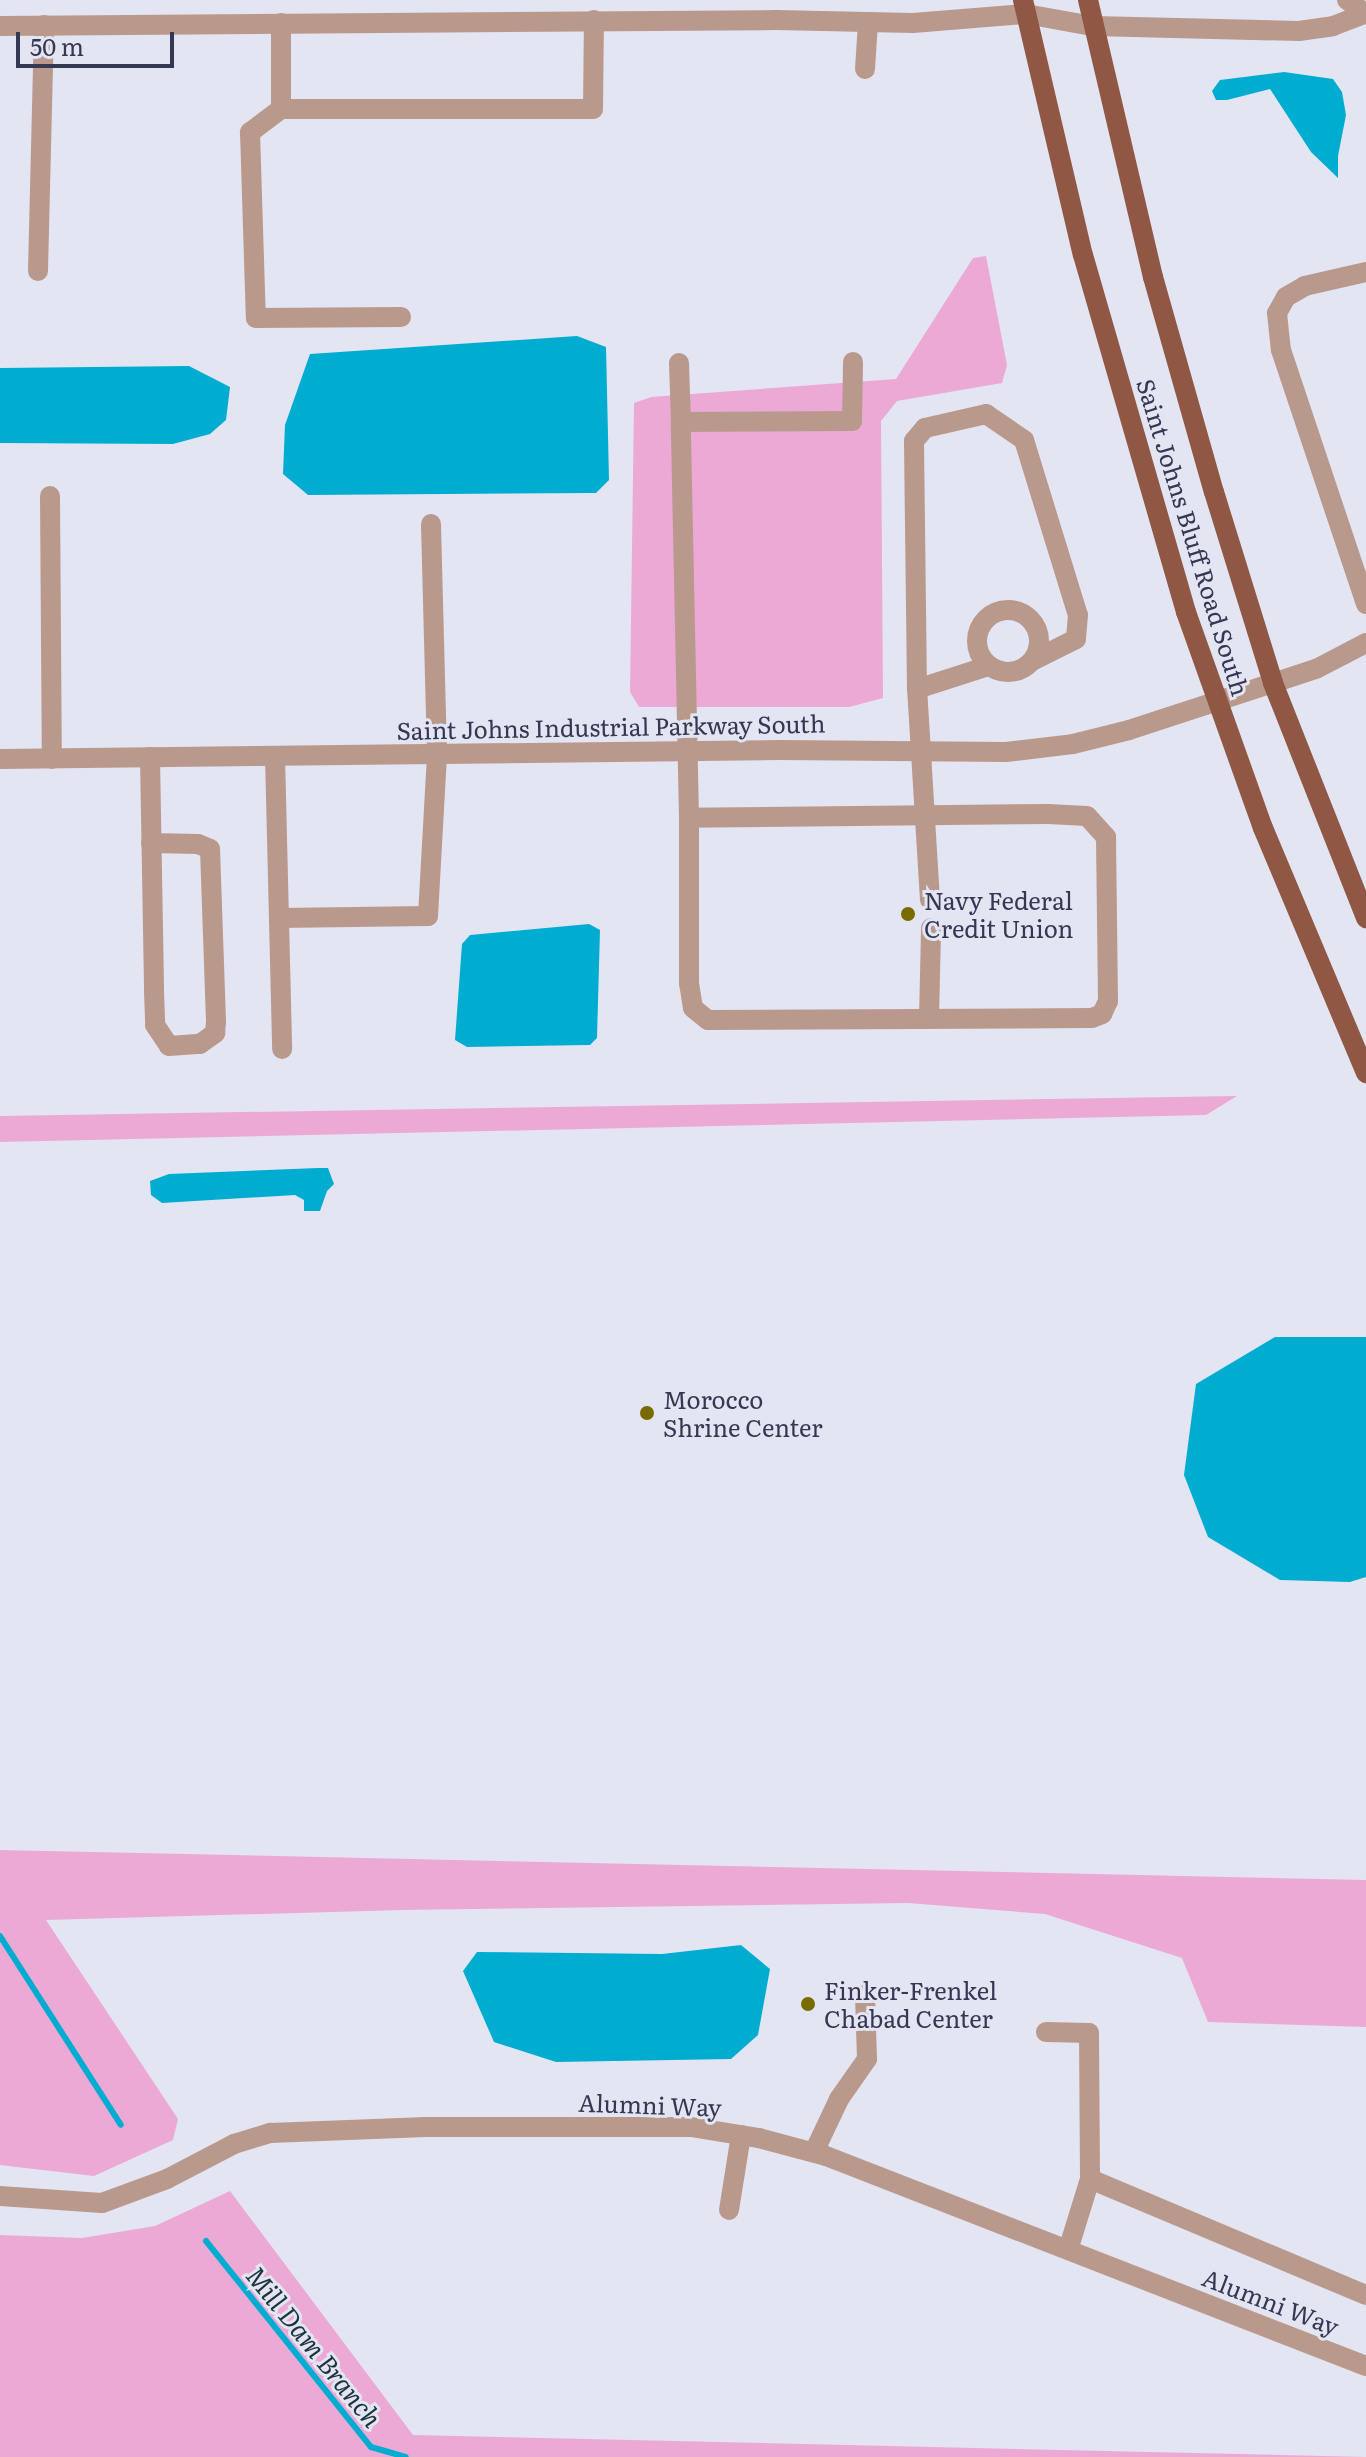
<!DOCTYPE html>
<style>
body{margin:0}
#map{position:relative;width:1366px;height:2457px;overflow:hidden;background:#e3e5f3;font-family:Literata,serif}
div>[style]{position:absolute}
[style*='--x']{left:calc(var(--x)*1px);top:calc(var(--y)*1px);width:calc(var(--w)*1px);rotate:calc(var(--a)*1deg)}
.green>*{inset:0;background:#eca9d6}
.water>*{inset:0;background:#00add1}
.stream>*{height:6px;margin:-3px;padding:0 3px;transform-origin:3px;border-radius:3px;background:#00add1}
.minor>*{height:20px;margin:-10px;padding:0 10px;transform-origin:10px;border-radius:10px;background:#ba998d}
.minor>.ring{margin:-10px;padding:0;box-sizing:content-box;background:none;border:20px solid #ba998d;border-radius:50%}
.major>*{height:20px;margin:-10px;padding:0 10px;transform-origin:10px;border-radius:10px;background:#8f5744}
.dots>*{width:22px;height:22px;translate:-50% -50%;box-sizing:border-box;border:4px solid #e3e5f3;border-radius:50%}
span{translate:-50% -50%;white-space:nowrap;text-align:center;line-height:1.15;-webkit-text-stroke:6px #e3e5f3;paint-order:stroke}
.street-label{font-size:24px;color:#353853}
.poi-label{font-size:24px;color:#353853}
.left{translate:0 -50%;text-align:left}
.water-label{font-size:26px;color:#1d343b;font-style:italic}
.scale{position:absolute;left:16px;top:32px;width:158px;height:36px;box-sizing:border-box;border:4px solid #353853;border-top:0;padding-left:10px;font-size:24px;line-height:28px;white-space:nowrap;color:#353853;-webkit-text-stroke:6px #e3e5f3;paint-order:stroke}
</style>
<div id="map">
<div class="green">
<i style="clip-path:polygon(986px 256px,1007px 365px,1002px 383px,897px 401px,881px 421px,883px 698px,849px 707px,639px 707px,630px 692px,634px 403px,651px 397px,896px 379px,973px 258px)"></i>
<i style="clip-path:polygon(1237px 1096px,1206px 1115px,0 1142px,0 1116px)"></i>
<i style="clip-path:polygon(0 1850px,1366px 1880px,1366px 2027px,1208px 2022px,1182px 1958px,1045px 1914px,908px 1903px,402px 1910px,46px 1920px,178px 2119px,173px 2140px,94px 2176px,0 2165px)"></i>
<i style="clip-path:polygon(230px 2191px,413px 2435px,1366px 2457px,0 2457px,0 2235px,82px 2238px,155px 2226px)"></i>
</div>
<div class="water">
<i style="clip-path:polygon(1284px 72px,1333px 79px,1342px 92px,1346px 115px,1338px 156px,1338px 178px,1311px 152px,1270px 89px,1227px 100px,1216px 100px,1212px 91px,1220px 80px)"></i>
<i style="clip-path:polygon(577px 336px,606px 347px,609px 480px,596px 493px,308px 495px,283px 474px,285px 425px,310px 354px)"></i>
<i style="clip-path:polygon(189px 366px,230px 387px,226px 420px,210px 434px,173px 444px,0 443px,0 368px)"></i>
<i style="clip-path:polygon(589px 924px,600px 930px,597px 1038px,590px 1045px,467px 1047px,455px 1040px,462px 944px,470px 935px)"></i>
<i style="clip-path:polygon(318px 1168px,328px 1168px,334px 1184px,327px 1191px,320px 1211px,304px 1211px,304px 1200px,295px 1195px,162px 1203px,151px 1195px,150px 1181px,169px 1174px)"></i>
<i style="clip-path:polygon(1275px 1337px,1366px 1337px,1366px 1577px,1350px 1582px,1280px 1580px,1208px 1537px,1184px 1475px,1196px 1384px)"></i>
<i style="clip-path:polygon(741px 1945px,770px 1969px,758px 2035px,731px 2059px,556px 2062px,494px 2042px,463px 1971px,477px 1952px,662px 1954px)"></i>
</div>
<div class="stream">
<i style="--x:0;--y:1936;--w:224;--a:57.4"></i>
<i style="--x:206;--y:2241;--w:264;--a:51.3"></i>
<i style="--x:371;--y:2447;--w:36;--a:16"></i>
</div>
<div class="minor">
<i style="--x:1347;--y:0;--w:24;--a:36"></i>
<i style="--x:281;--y:23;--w:86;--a:90"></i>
<i style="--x:281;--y:109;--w:312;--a:0"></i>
<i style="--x:593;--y:109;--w:89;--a:-89.4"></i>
<i style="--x:0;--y:26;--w:776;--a:-0.44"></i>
<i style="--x:776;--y:20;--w:137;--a:1.3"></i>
<i style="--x:913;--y:23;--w:113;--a:-4.6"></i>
<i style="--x:1026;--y:14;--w:68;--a:10.2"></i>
<i style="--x:1093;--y:26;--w:206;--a:1.4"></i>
<i style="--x:1299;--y:31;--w:34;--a:-8"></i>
<i style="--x:1333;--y:26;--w:33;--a:-21"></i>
<i style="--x:865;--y:69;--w:47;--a:-86.3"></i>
<i style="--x:281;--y:109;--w:39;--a:143"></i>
<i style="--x:250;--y:132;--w:186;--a:88.2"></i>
<i style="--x:256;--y:318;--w:145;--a:-0.4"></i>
<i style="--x:38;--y:271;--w:246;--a:-88.6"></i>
<i style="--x:1366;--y:272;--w:63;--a:167.1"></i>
<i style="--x:1305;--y:286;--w:22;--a:150"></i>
<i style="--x:1286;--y:297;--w:18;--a:119"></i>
<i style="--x:1277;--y:313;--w:37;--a:84"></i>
<i style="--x:1281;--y:350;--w:268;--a:71.5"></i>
<i style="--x:679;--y:363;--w:59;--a:88.1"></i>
<i style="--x:50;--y:496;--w:263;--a:89.6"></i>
<i class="ring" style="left:977px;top:610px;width:42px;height:42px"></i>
<i style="--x:917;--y:689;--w:75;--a:-17.9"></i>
<i style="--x:275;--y:756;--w:293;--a:88.6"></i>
<i style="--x:150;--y:757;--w:234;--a:89"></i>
<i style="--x:154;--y:991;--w:34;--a:88"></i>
<i style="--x:155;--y:1025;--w:25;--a:56"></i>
<i style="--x:169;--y:1046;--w:31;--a:-4"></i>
<i style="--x:200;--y:1044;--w:19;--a:-36"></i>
<i style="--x:215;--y:1033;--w:12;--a:-85"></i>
<i style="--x:216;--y:1021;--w:172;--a:-92"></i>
<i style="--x:210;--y:849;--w:13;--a:-157"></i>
<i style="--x:198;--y:844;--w:47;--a:-178.8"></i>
<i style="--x:0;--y:759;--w:780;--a:-0.66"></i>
<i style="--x:780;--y:750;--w:226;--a:0.5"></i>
<i style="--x:1006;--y:752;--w:67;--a:-6.8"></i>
<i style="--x:1073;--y:744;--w:58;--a:-14"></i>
<i style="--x:1129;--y:730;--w:197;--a:-18.1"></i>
<i style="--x:1316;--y:669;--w:56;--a:-27.5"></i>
<i style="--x:689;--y:818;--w:165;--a:90"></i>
<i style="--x:689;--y:983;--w:25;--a:81"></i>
<i style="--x:693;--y:1008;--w:19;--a:39"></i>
<i style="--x:708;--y:1020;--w:384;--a:-0.3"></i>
<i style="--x:1092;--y:1018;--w:11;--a:-22"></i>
<i style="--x:1102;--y:1014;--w:14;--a:-65"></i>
<i style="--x:1108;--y:1001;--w:164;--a:-90.7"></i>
<i style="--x:1106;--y:837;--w:28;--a:-132"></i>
<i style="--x:1087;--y:816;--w:39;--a:-177"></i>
<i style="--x:1048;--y:814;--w:359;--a:179.4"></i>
<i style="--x:689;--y:818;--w:396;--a:-91.2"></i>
<i style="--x:681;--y:422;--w:171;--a:-0.3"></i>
<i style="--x:852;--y:421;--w:59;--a:-89"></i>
<i style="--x:930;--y:900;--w:211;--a:-93.5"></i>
<i style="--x:917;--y:689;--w:248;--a:-90.7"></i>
<i style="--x:914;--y:441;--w:17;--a:-50"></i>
<i style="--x:925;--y:428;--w:63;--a:-12.9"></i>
<i style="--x:986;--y:414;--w:46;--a:34.4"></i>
<i style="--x:1024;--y:440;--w:183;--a:72.9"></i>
<i style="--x:1078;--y:615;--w:24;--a:95"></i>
<i style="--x:1076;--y:639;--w:47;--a:153.4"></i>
<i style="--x:279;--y:918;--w:149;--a:-0.8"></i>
<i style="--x:428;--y:916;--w:162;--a:-86.8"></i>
<i style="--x:437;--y:754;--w:230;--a:-91.5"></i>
<i style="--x:929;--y:1019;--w:91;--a:-88.7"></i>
<i style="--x:1046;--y:2032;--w:43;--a:1.3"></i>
<i style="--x:1089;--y:2033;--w:146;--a:89.6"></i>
<i style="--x:1090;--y:2179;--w:74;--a:107.2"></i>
<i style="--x:814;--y:2152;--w:59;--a:-64.7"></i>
<i style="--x:839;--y:2099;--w:49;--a:-55"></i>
<i style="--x:867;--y:2059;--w:64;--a:-91.8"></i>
<i style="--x:1090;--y:2179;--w:299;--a:22.8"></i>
<i style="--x:0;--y:2196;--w:102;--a:3.9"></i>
<i style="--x:102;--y:2203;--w:69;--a:-20.3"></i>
<i style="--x:167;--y:2179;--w:76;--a:-27.6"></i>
<i style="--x:234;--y:2144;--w:38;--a:-17"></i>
<i style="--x:270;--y:2133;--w:156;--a:-2.2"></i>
<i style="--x:426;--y:2127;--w:265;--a:0"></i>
<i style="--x:691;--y:2127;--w:69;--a:9.2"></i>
<i style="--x:759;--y:2138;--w:69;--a:15"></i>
<i style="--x:826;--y:2156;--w:579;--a:21.25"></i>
<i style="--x:729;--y:2210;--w:76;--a:-80.9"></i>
</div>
<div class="major">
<i style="--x:1023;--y:0;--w:262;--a:76.8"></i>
<i style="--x:1083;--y:255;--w:372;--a:73.9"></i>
<i style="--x:1186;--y:612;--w:229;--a:70.4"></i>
<i style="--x:1263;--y:828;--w:266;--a:67.2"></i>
<i style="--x:1088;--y:0;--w:285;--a:76.8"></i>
<i style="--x:1153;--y:277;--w:223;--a:74.2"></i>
<i style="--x:1214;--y:492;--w:200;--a:72.8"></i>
<i style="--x:1273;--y:683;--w:253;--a:68.4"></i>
</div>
<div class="dots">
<i style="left:908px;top:914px;background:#796a01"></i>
<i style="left:647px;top:1413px;background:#796a01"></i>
<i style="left:808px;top:2004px;background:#796a01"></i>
</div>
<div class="street-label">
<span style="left:1194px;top:537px;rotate:73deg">Saint Johns Bluff Road South</span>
<span style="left:611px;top:726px;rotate:-1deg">Saint Johns Industrial Parkway South</span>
<span style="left:650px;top:2104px;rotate:2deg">Alumni Way</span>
<span style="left:1271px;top:2301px;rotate:21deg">Alumni Way</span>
</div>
<div class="poi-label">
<span class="left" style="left:924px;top:914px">Navy Federal<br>Credit Union</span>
<span class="left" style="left:663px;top:1413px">Morocco<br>Shrine Center</span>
<span class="left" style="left:824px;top:2004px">Finker-Frenkel<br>Chabad Center</span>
</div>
<div class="water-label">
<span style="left:315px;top:2346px;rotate:51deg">Mill Dam Branch</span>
</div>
<div class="scale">50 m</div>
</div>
